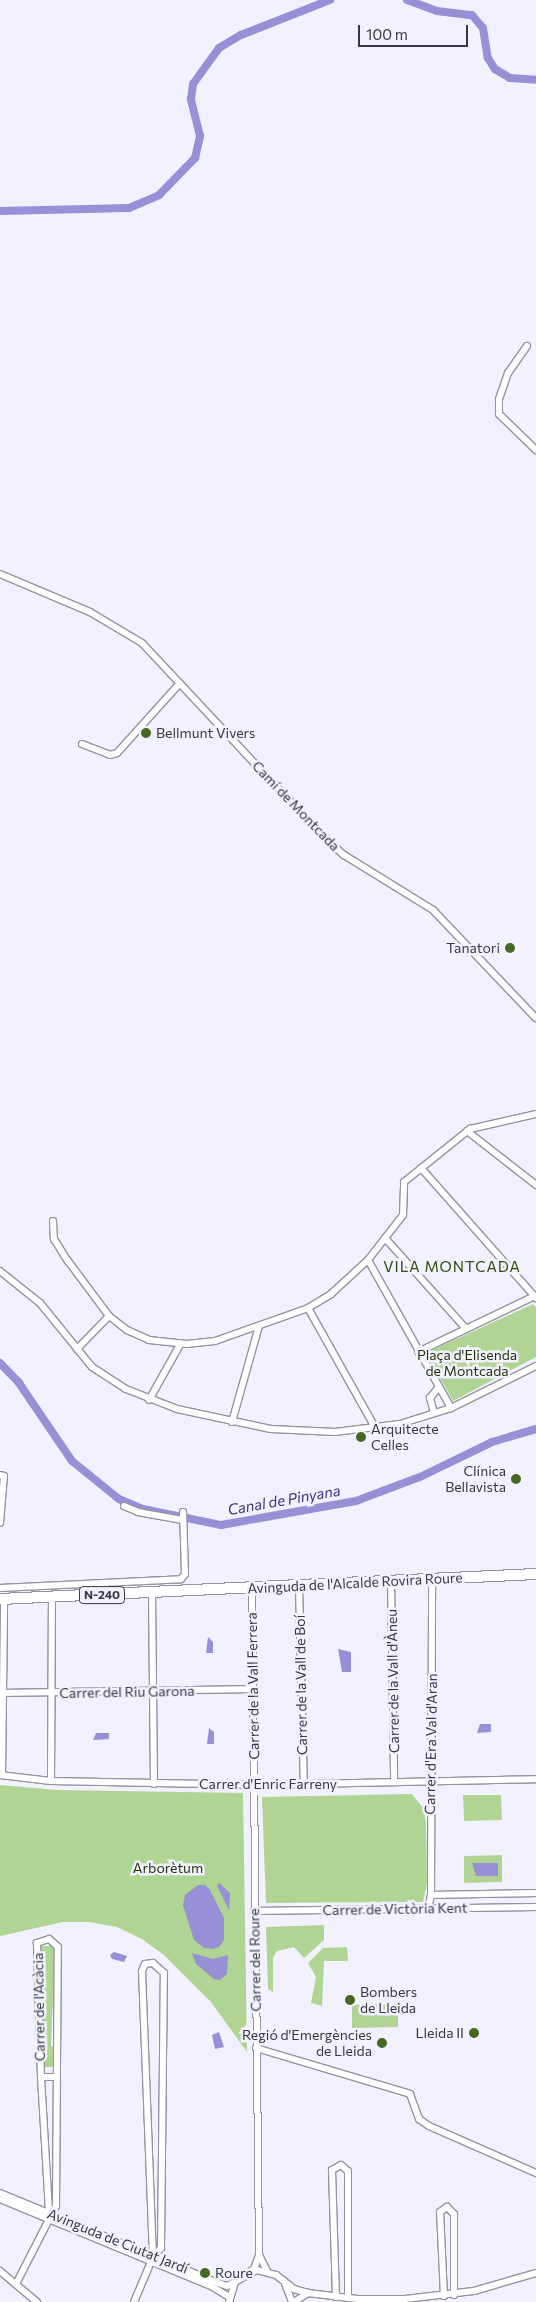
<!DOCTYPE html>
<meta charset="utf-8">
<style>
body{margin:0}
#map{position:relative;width:536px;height:2302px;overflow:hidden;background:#f2f1ff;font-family:Commissioner,sans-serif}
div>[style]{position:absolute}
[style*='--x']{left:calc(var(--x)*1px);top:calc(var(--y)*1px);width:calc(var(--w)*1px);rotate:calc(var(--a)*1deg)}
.green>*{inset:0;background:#b0d493}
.water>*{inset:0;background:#9890d6}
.canal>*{height:8px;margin:-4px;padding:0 4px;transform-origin:4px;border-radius:4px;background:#9890d6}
.roads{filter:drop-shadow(1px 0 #9493a3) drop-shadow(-1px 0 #9493a3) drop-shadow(0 1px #9493a3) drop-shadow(0 -1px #9493a3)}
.minor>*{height:6px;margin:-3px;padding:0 3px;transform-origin:3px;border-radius:3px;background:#fff}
.primary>*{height:10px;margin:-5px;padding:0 5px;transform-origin:5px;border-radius:5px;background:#fff}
.dots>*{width:14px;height:14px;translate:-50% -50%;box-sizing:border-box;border:2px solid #f2f1ff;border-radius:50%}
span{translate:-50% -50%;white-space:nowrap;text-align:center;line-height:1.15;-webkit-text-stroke:5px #f2f1ff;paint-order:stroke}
.shield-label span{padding:1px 4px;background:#f2f1ff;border:1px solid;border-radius:4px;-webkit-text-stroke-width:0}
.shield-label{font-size:12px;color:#38383e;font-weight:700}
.poi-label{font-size:14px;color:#38383e}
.left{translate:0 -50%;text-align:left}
.right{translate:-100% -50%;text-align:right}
.street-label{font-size:14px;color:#38383e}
.park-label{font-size:14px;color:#1d3402}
.neighbourhood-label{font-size:15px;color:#2e4e09;letter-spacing:1px}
.water-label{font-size:15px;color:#402d7f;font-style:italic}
.scale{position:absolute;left:358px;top:25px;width:110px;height:22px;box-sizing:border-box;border:2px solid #38383e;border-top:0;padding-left:6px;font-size:15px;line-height:18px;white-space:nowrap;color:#38383e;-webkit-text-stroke:4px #f2f1ff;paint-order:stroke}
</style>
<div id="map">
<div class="green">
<i style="clip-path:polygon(533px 1304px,536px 1307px,536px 1357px,453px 1401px,426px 1353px)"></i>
<i style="clip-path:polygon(0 1785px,57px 1790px,243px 1793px,247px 2052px,211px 2002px,164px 1955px,142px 1939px,117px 1927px,89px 1922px,63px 1922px,0 1936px)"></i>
<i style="clip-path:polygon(412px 1794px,423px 1808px,426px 1823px,427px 1883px,423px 1902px,266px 1903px,262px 1797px)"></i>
<i style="clip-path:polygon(463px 1795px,501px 1795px,502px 1820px,464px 1821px)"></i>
<i style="clip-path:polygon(502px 1855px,502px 1882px,464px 1883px,464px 1856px)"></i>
<i style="clip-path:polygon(324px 1925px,324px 1940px,304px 1958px,294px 1947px,277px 1951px,273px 1958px,273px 1992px,268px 1989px,266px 1927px)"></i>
<i style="clip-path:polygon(40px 1946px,55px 1946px,51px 2046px,54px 2047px,54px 2067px,44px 2067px,44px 1971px,41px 1971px)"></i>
<i style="clip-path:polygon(347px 1947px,348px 1961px,324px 1961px,322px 2006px,311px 2003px,316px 1977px,308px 1963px,323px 1948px)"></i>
<i style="clip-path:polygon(398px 2004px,398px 2027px,352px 2028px,352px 2005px)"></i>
</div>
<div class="water">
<i style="clip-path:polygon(208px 1637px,213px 1642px,213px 1653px,206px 1653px)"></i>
<i style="clip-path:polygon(338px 1649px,351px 1652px,351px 1672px,342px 1672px)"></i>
<i style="clip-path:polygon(480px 1724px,491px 1724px,491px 1732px,477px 1733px)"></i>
<i style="clip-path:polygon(209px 1728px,214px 1732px,214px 1744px,207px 1744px)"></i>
<i style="clip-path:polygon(96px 1733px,109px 1733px,109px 1739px,93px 1740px)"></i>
<i style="clip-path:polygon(472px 1863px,498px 1863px,498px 1876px,476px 1876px)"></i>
<i style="clip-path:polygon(219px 1883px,230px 1893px,229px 1910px,217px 1886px)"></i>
<i style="clip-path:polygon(198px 1885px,205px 1885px,210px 1890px,224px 1918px,224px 1940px,219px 1947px,213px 1949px,204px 1948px,194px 1940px,183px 1905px,185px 1895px)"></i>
<i style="clip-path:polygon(114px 1952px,127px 1956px,124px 1962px,112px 1959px,110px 1955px)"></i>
<i style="clip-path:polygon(192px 1953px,213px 1959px,228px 1955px,227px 1974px,220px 1980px,214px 1979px,196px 1964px)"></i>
<i style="clip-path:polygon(219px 2032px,224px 2047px,215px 2049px,212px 2035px)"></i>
</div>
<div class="canal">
<i style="--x:407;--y:0;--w:32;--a:20"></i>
<i style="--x:437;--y:11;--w:35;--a:7"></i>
<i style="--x:472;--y:15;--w:17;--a:50"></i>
<i style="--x:483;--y:28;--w:30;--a:81"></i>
<i style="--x:488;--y:58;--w:13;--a:58"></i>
<i style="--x:495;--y:69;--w:17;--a:31"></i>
<i style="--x:510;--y:78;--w:26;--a:4"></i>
<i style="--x:0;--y:211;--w:129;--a:-1.3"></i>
<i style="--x:129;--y:208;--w:33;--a:-23"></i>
<i style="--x:159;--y:195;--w:52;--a:-45.8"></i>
<i style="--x:195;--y:158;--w:23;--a:-77"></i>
<i style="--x:200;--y:136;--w:38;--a:-104"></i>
<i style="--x:191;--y:99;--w:15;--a:-82"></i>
<i style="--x:193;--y:84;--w:44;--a:-54.2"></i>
<i style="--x:219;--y:48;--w:26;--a:-31"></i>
<i style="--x:241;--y:35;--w:96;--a:-21.5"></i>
<i style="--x:0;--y:1363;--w:28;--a:46"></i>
<i style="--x:19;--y:1383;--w:94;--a:55.8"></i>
<i style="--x:72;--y:1461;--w:60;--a:39"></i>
<i style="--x:119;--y:1499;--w:26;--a:23"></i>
<i style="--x:143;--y:1509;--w:80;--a:11.6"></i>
<i style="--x:221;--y:1525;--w:137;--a:-10.1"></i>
<i style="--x:356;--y:1501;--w:68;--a:-20.6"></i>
<i style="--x:420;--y:1477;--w:80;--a:-25.9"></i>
<i style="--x:492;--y:1442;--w:46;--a:-16.5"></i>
</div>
<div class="roads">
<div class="minor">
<i style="--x:527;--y:346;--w:33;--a:125"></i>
<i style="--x:508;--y:373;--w:28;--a:109"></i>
<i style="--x:499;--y:399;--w:15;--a:90"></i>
<i style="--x:499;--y:414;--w:52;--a:44.2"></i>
<i style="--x:0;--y:574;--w:98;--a:22.9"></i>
<i style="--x:90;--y:612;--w:61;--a:30.8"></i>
<i style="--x:142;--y:643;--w:259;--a:46.9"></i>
<i style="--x:319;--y:832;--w:34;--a:43"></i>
<i style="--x:344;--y:855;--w:105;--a:31.7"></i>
<i style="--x:433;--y:910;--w:149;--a:46.4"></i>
<i style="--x:82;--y:744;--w:30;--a:21"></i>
<i style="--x:110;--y:755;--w:7;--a:-16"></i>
<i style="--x:117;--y:753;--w:94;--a:-48"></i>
<i style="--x:467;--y:1131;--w:88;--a:38"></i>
<i style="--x:421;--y:1168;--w:174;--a:48.5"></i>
<i style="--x:53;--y:1221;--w:18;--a:87"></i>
<i style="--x:54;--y:1239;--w:26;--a:58"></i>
<i style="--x:68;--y:1261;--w:69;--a:53.3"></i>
<i style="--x:109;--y:1316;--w:23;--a:38"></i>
<i style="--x:127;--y:1330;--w:24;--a:24"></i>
<i style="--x:149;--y:1340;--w:38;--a:6"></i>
<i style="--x:187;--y:1344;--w:28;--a:-6"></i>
<i style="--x:215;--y:1341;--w:99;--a:-19.5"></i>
<i style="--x:308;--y:1308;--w:27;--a:-31"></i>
<i style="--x:331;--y:1294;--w:50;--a:-42.6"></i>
<i style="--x:368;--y:1260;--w:57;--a:-52.1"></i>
<i style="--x:403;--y:1215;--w:33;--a:-88"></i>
<i style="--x:404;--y:1182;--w:85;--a:-38.8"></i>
<i style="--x:470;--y:1129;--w:68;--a:-12.8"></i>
<i style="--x:385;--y:1238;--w:122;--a:48.3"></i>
<i style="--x:368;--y:1260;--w:170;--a:60.7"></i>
<i style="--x:0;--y:1271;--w:51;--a:38.7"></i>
<i style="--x:40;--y:1303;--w:82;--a:50.9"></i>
<i style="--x:92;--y:1367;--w:40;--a:32.9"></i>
<i style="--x:126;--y:1389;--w:55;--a:21.4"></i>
<i style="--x:177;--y:1409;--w:96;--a:12"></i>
<i style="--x:271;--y:1429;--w:64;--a:2.7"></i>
<i style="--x:335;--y:1432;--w:65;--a:-7"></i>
<i style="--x:400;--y:1424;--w:53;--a:-17.4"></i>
<i style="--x:451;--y:1408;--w:95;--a:-26.3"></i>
<i style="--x:308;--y:1308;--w:139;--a:60.7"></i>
<i style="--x:77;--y:1349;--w:46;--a:-45.9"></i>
<i style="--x:418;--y:1352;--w:130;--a:-25.6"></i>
<i style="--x:149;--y:1400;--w:65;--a:-60.7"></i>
<i style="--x:434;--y:1413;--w:16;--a:-105"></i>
<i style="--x:430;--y:1398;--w:14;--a:-51"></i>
<i style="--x:232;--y:1422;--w:100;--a:-74.3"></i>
<i style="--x:0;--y:1475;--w:4;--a:14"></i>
<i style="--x:4;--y:1476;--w:47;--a:94.9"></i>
<i style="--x:124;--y:1506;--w:15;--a:23"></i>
<i style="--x:138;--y:1512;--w:45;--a:10.3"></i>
<i style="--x:391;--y:1581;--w:201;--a:89.1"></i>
<i style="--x:299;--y:1586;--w:198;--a:88.6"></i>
<i style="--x:0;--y:1588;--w:181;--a:-2.8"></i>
<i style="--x:181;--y:1579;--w:6;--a:-51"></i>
<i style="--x:185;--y:1574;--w:62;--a:-91.8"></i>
<i style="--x:152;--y:1593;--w:191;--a:89.4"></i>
<i style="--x:0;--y:1693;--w:253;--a:-0.9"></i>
<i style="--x:0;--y:1775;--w:51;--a:6.7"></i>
<i style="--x:51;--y:1781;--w:210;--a:1.1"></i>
<i style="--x:261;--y:1785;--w:275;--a:-1.2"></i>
<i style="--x:2;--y:1775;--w:176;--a:-89.3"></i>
<i style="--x:51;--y:1781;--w:184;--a:-89.7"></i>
<i style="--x:431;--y:1895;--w:105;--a:-1.1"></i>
<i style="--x:428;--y:1910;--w:15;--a:-79"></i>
<i style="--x:431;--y:1895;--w:316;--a:-89.8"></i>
<i style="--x:254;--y:1911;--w:282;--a:-0.8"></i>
<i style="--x:256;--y:2048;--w:161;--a:16.6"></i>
<i style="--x:410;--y:2094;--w:27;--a:70"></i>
<i style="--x:419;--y:2119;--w:12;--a:35"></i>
<i style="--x:429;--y:2126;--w:117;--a:23.7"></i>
<i style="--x:41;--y:2077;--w:15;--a:0"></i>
<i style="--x:0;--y:2193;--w:236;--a:22.4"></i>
<i style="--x:218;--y:2283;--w:9;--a:18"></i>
<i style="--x:227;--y:2286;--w:9;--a:-27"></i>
<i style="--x:0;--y:2199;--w:228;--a:22.4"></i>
<i style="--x:211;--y:2286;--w:21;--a:31"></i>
<i style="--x:259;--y:2255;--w:18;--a:63"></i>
<i style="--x:0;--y:2271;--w:48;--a:40"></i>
<i style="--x:248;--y:2273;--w:7;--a:-34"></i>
<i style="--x:254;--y:2269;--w:15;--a:-70"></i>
<i style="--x:259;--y:2255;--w:667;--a:-90.6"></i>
<i style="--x:284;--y:2281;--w:13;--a:39"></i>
<i style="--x:294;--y:2289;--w:15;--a:16"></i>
<i style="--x:308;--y:2293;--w:50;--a:6.8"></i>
<i style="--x:358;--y:2299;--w:47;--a:0"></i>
<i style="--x:405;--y:2299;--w:69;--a:-6.6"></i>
<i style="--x:474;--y:2291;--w:65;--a:-16.2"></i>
<i style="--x:16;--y:2284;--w:88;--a:-62.9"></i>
<i style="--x:56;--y:2206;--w:259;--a:-89.6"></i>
<i style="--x:58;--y:1947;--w:12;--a:-138"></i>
<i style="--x:49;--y:1939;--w:13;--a:162"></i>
<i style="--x:37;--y:1943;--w:134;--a:88.3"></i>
<i style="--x:41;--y:2077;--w:136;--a:86.6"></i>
<i style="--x:444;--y:2296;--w:84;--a:-92.7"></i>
<i style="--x:440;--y:2212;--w:9;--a:-36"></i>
<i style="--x:447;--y:2207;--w:10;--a:45"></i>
<i style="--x:454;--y:2214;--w:81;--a:90"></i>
<i style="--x:336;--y:2297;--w:127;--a:-91.8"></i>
<i style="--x:332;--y:2170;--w:10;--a:-29"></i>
<i style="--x:341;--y:2165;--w:9;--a:41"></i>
<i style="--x:348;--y:2171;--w:127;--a:90"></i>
<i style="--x:134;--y:2302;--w:49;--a:-67.1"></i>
<i style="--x:153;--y:2257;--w:12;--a:-48"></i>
<i style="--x:161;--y:2248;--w:275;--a:-89.4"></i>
<i style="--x:164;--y:1973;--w:15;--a:-138"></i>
<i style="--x:153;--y:1963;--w:8;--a:173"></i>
<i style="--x:145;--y:1964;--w:8;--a:113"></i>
<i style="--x:142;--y:1971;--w:286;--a:87.8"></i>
<i style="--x:229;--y:2302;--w:21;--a:-73"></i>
<i style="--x:235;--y:2282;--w:25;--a:-29"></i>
<i style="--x:257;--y:2270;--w:20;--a:15"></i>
<i style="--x:276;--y:2275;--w:10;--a:37"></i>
<i style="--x:284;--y:2281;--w:22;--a:69"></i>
<i style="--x:294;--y:2302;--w:17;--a:-33"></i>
</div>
<div class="primary">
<i style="--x:0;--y:1599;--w:537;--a:-2.67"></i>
</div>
</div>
<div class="dots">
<i style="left:146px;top:733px;background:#456922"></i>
<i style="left:510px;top:948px;background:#456922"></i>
<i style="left:361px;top:1437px;background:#456922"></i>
<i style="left:516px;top:1479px;background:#456922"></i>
<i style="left:350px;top:2000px;background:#456922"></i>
<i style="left:474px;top:2033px;background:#456922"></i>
<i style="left:382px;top:2043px;background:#456922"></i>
<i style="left:205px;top:2273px;background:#456922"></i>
</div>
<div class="shield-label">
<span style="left:102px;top:1595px">N-240</span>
</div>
<div class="poi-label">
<span class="left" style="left:156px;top:733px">Bellmunt Vivers</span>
<span class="right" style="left:500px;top:948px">Tanatori</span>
<span class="left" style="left:371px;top:1437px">Arquitecte<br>Celles</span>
<span class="right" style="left:506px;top:1479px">Clínica<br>Bellavista</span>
<span class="left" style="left:360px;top:2000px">Bombers<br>de Lleida</span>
<span class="right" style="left:464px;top:2033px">Lleida II</span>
<span class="right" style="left:372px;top:2043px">Regió d'Emergències<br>de Lleida</span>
<span class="left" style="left:215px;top:2273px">Roure</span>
</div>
<div class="street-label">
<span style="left:296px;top:806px;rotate:46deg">Camí de Montcada</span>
<span style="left:355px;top:1583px;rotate:-3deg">Avinguda de l'Alcalde Rovira Roure</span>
<span style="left:393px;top:1681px;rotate:-91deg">Carrer de la Vall d'Àneu</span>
<span style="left:301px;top:1685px;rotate:-91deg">Carrer de la Vall de Boí</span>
<span style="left:253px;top:1686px;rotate:-91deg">Carrer de la Vall Ferrera</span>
<span style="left:127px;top:1692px;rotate:-1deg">Carrer del Riu Garona</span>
<span style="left:431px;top:1744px;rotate:-89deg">Carrer d'Era Val d'Aran</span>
<span style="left:268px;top:1784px">Carrer d'Enric Farreny</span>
<span style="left:395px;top:1909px;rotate:-1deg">Carrer de Victòria Kent</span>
<span style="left:255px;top:1960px;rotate:-91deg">Carrer del Roure</span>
<span style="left:39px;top:2007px;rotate:-91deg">Carrer de l'Acàcia</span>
<span style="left:118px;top:2241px;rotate:22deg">Avinguda de Ciutat Jardí</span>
</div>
<div class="park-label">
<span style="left:467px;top:1363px">Plaça d'Elisenda<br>de Montcada</span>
<span style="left:168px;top:1868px">Arborètum</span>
</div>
<div class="neighbourhood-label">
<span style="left:452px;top:1267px">VILA MONTCADA</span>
</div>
<div class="water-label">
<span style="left:284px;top:1500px;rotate:-10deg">Canal de Pinyana</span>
</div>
<div class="scale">100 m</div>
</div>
